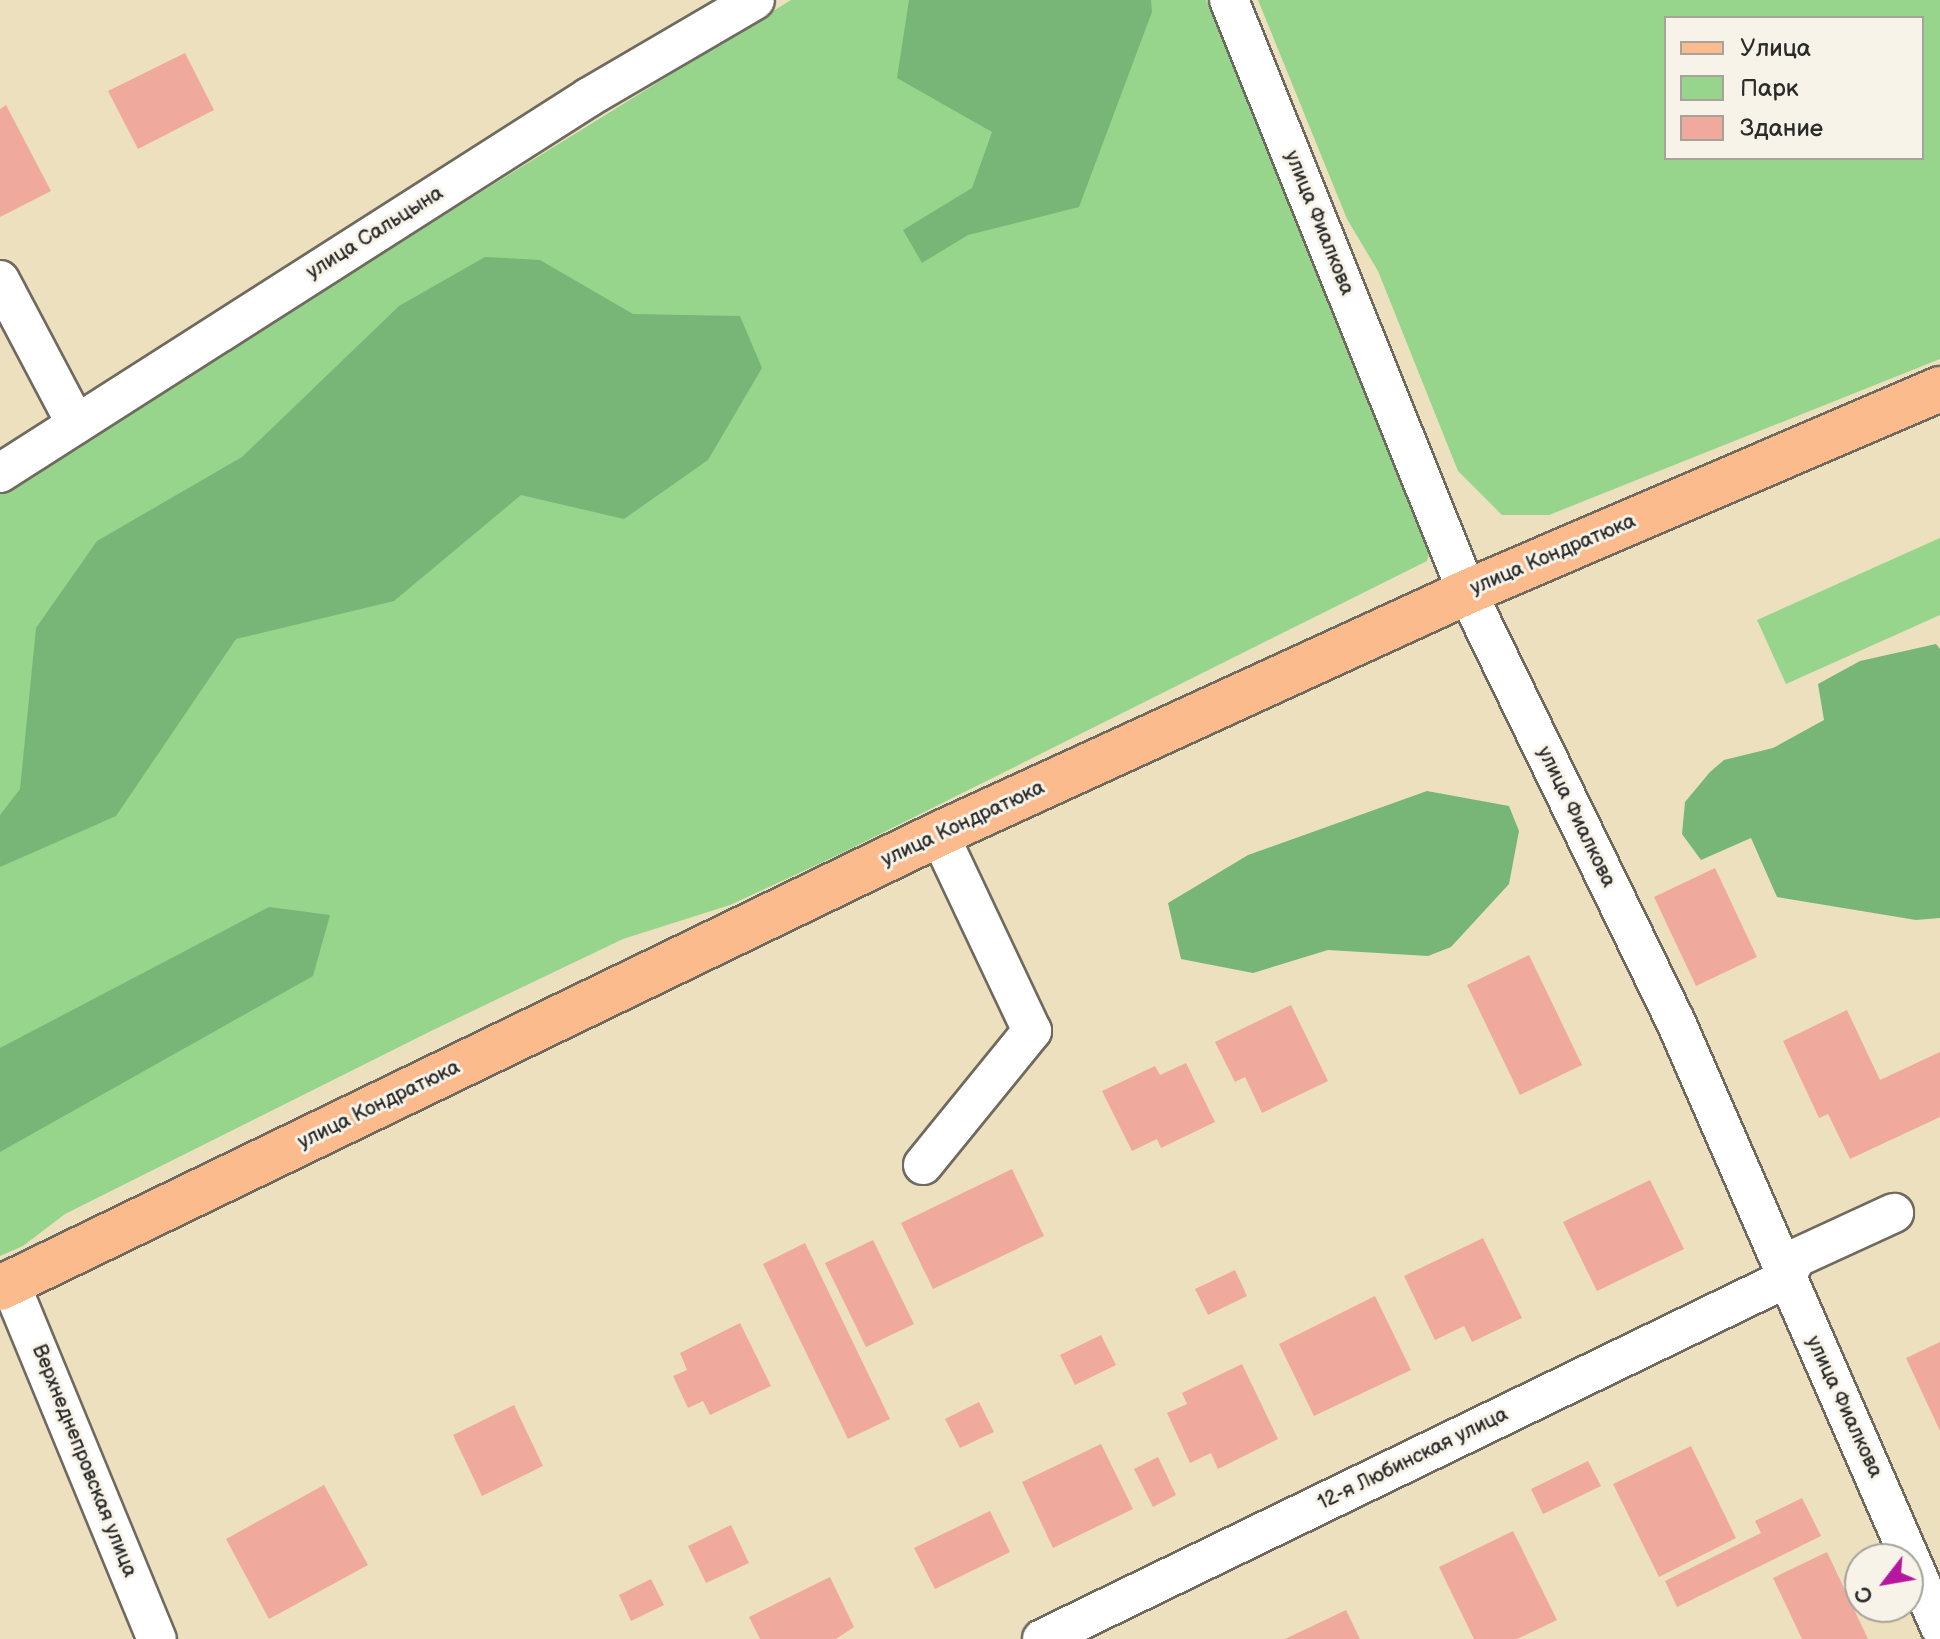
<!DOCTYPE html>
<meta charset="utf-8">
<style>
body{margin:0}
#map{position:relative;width:1940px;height:1639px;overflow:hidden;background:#ede0bf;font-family:"Balsamiq Sans",sans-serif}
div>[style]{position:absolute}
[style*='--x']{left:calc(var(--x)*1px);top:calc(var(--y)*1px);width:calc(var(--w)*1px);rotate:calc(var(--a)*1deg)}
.green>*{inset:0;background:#96d58b}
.forest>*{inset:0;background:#78b677}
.building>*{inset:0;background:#f0aa9d}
.roads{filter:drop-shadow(2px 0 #6f6a5f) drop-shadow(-2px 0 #6f6a5f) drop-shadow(0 2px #6f6a5f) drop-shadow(0 -2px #6f6a5f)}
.minor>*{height:38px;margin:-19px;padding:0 19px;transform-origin:19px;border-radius:19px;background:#fff}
.major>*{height:44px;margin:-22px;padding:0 22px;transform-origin:22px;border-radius:22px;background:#fbbb8d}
span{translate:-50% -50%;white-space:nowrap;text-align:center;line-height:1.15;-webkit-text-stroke:6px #f7f3e8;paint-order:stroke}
.street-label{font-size:20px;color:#2b2b2b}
.legend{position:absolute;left:1664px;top:16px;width:260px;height:144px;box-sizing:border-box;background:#f7f3e8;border:2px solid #a5a39c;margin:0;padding:10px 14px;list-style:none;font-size:24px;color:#2b2b2b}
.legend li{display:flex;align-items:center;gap:16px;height:40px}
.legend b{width:40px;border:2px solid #a5a39c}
.north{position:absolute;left:1844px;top:1543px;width:80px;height:80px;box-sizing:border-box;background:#f7f3e8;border:2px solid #a5a39c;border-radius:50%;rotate:239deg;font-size:22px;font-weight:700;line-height:32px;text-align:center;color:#2b2b2b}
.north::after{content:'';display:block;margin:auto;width:28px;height:36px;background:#b5179e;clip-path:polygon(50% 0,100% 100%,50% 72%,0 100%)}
</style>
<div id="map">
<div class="green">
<i style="clip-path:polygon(791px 0,1206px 0,1434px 535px,1427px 561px,840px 854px,730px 905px,623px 939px,433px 1030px,65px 1214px,23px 1246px,0 1256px,0 490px)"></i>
<i style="clip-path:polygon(evenodd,1258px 0,1940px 0,1940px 359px,1549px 515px,1502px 515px,1458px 471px,1378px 271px,1347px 219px,1258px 0,1922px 18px,1922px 158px,1666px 158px,1666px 18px,1922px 18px)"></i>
<i style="clip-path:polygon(1940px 538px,1940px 615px,1786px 684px,1757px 620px)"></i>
</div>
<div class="forest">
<i style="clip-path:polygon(909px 0,1151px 0,1152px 12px,1079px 207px,968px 235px,922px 263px,903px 230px,972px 188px,992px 132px,897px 78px)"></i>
<i style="clip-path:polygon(485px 257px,540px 260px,633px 314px,740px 316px,762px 368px,708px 460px,624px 519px,521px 495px,394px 601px,236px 639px,116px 816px,0 867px,0 815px,20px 789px,36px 628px,97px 541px,242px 457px,399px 306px)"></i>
<i style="clip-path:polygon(1936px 644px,1940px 649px,1940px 918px,1916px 920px,1777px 897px,1751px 838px,1701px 860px,1682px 834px,1685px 802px,1710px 772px,1724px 760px,1773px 748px,1824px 720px,1818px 684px,1860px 661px)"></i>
<i style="clip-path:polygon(1427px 791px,1509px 806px,1519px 831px,1509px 884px,1451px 947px,1428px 956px,1328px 950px,1253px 973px,1181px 959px,1168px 903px,1248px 855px)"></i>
<i style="clip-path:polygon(269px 907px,330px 915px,313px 976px,0 1152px,0 1048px)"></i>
</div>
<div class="building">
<i style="clip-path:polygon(185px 53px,214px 110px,138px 149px,108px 91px)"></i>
<i style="clip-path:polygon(6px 105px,51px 191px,0 217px,0 109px)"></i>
<i style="clip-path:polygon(1715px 868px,1757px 957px,1696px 986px,1654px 897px)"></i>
<i style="clip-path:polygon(1529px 955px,1582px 1065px,1520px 1095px,1467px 985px)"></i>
<i style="clip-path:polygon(1291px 1005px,1328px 1081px,1262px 1113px,1245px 1077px,1235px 1082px,1215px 1042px)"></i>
<i style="clip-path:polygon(1847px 1010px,1880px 1080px,1940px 1052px,1940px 1117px,1850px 1159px,1828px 1114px,1819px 1118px,1783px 1041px)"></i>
<i style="clip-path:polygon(1186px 1063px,1215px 1122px,1161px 1148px,1157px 1139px,1132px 1151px,1102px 1091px,1155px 1066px,1160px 1075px)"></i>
<i style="clip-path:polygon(1012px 1169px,1044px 1236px,933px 1289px,901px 1223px)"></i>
<i style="clip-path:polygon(1650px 1180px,1684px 1249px,1597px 1291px,1563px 1222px)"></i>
<i style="clip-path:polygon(1483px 1238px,1522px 1318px,1472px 1342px,1464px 1326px,1435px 1340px,1404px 1276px)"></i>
<i style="clip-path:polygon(873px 1240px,914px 1324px,866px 1347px,825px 1263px)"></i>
<i style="clip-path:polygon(805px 1243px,890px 1419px,848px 1439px,763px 1264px)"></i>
<i style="clip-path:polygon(1235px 1270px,1247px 1296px,1208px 1315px,1195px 1289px)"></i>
<i style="clip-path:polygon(1375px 1296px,1411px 1370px,1314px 1416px,1279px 1344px)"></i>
<i style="clip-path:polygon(740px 1323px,771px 1386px,710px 1415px,703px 1401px,688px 1408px,673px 1376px,687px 1370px,680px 1353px)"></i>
<i style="clip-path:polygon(1101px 1335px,1116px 1365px,1075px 1385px,1060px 1355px)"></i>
<i style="clip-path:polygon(1940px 1342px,1940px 1431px,1906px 1358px)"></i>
<i style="clip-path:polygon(1242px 1364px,1278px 1439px,1218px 1469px,1211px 1453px,1190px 1463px,1167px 1413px,1187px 1404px,1182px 1393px)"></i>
<i style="clip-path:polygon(979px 1402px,994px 1432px,960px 1448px,945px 1419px)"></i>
<i style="clip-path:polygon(514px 1405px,543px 1466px,482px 1496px,453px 1435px)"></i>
<i style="clip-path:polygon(1101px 1444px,1133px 1509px,1053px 1548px,1022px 1482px)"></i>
<i style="clip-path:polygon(1691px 1446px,1736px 1538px,1659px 1577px,1613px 1484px)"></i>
<i style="clip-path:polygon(1158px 1457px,1176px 1495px,1153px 1507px,1134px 1469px)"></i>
<i style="clip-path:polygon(1588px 1461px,1601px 1486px,1543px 1514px,1531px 1489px)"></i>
<i style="clip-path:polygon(324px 1485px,368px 1565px,269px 1619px,226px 1539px)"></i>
<i style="clip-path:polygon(1802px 1498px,1821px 1536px,1677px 1607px,1665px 1581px,1761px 1533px,1755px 1521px)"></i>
<i style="clip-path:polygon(990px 1511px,1010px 1552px,935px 1589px,914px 1548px)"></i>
<i style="clip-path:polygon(731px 1525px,749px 1563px,706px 1583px,688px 1546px)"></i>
<i style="clip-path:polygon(1513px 1531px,1557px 1620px,1517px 1639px,1474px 1639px,1439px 1567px)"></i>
<i style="clip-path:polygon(1827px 1552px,1868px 1639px,1802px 1639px,1773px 1578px)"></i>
<i style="clip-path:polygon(830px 1577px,854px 1627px,836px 1639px,760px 1639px,749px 1617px)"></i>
<i style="clip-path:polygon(651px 1579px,664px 1605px,631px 1621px,619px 1595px)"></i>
<i style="clip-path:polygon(1346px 1610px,1360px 1639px,1285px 1639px)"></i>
</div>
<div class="roads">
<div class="minor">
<i style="--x:1229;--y:0;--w:638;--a:68.1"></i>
<i style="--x:1467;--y:592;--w:476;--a:64.1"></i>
<i style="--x:1675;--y:1020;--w:662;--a:66.42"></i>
<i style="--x:0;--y:280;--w:163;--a:62.2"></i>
<i style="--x:0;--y:473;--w:699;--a:-32.55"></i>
<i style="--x:589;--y:97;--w:192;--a:-30.3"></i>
<i style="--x:923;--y:1165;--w:173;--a:-50.9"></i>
<i style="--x:1032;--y:1031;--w:218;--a:-115.3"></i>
<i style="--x:10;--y:1283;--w:385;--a:67.6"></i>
<i style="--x:1042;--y:1639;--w:826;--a:-25.85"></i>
<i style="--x:1785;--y:1279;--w:24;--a:-62"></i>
<i style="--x:1796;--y:1258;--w:108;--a:-24.7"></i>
</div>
<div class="major">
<i style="--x:0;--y:1288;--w:1043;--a:-25.8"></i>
<i style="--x:939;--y:834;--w:581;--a:-24.62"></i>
<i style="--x:1467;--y:592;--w:515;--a:-23.23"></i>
</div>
</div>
<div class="street-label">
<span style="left:1319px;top:223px;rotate:68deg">улица Фиалкова</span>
<span style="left:375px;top:233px;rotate:-32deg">улица Сальцына</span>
<span style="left:1553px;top:555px;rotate:-23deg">улица Кондратюка</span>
<span style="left:1576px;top:817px;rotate:64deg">улица Фиалкова</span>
<span style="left:963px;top:824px;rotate:-25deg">улица Кондратюка</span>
<span style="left:379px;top:1105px;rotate:-26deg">улица Кондратюка</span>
<span style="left:1844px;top:1407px;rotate:65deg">улица Фиалкова</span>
<span style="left:1413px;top:1459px;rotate:-26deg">12-я Любинская улица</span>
<span style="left:84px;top:1461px;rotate:68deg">Верхнеднепровская улица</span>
</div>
<ul class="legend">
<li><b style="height:10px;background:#fbbb8d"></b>Улица</li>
<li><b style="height:22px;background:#96d58b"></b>Парк</li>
<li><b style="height:22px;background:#f0aa9d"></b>Здание</li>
</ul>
<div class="north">С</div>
</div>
